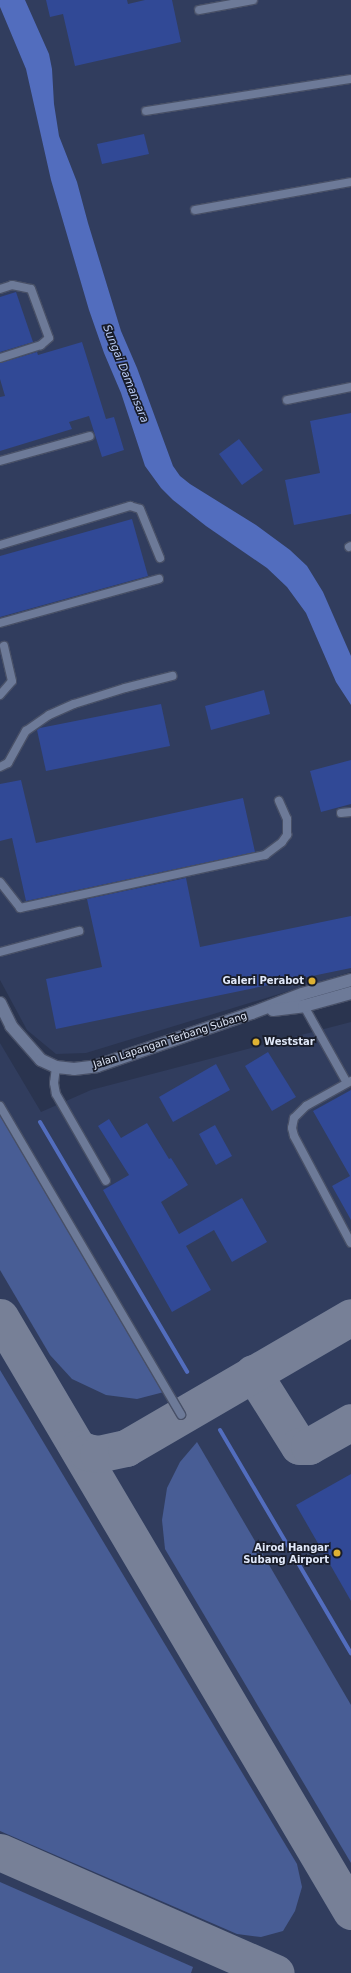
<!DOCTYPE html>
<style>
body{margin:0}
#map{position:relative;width:351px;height:1973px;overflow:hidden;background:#2a344f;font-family:"DejaVu Sans",sans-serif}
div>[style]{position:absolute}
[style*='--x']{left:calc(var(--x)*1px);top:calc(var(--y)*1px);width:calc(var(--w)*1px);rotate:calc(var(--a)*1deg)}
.built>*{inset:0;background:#313d5e}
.green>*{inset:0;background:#485d95}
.water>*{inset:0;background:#526dbe}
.stream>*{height:4px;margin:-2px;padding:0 2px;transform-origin:2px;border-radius:2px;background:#526dbe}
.taxiway>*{height:37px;margin:-18.5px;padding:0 18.5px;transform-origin:18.5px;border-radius:18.5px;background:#778097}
.building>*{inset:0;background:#314996}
.roads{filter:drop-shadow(1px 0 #485067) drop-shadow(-1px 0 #485067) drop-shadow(0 1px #485067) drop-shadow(0 -1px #485067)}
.lane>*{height:8px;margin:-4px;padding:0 4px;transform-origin:4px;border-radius:4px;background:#6d7a98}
.secondary>*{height:12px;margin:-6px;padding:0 6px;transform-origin:6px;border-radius:6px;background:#6d7a98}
.dots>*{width:11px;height:11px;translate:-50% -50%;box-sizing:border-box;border:2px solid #181c29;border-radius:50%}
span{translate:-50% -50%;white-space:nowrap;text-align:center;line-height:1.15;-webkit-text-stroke:3.5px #181c29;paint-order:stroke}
.poi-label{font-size:10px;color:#e0e8f9;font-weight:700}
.right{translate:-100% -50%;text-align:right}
.left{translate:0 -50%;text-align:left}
.street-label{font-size:10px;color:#e0e8f9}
.water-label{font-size:11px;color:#bbcdf8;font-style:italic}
</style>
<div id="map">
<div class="built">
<i style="clip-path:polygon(0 0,351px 0,351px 972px,86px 1053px,56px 1054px,27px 1030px,0 980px)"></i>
<i style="clip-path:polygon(351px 1022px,351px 1973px,0 1973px,0 1043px,41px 1112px,91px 1090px)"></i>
</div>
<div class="green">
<i style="clip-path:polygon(0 1112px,164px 1392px,137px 1399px,106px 1395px,72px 1379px,50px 1355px,0 1270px)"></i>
<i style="clip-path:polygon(0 1370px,297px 1864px,302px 1887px,295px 1911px,283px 1931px,261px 1937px,237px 1934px,0 1831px)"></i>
<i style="clip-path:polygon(197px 1442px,351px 1705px,351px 1863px,165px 1549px,162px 1520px,167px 1488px,180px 1462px)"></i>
<i style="clip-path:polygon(0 1882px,193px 1967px,191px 1973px,0 1973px)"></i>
</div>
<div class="water">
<i style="clip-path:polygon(0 0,25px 0,49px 54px,52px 69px,54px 104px,59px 136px,77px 182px,88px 223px,121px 331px,137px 368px,173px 466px,180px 476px,190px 484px,256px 525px,290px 550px,307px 566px,323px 592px,351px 656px,351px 705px,336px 682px,306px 613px,287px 587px,267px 568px,206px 526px,173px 500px,161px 488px,145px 466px,121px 393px,104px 353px,89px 310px,51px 180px,26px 69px,0 7px)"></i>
</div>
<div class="stream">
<i style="--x:40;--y:1122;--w:290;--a:59.5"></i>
<i style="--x:220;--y:1430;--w:259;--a:59.6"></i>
</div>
<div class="taxiway">
<i style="--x:0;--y:1317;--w:690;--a:59.42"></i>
<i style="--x:253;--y:1373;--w:86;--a:57.8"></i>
<i style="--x:299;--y:1446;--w:10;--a:0"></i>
<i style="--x:309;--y:1446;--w:48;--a:-29.7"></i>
<i style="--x:78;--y:1448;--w:10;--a:24"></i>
<i style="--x:87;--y:1452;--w:11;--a:10"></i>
<i style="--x:98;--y:1454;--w:29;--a:-12"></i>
<i style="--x:126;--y:1448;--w:260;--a:-30.2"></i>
<i style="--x:0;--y:1852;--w:301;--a:23.7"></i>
</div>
<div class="building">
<i style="clip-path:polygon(46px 0,127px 0,128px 4px,145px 0,172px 0,181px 42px,75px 66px,63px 14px,50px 17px)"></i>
<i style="clip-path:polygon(144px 134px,149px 154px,102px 164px,97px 144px)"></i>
<i style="clip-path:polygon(16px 292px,33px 342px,0 352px,0 297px)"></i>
<i style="clip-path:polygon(82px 342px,106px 419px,114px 417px,124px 450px,102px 457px,89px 416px,69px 422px,72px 429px,0 451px,0 397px,5px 396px,0 379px,0 363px,37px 352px,38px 355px)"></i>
<i style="clip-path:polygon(351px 413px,351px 514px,294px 525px,285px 480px,320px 473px,310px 421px)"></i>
<i style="clip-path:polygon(239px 439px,263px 470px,242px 485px,219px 454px)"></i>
<i style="clip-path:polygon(132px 519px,148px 576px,0 617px,0 556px)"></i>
<i style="clip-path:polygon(264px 690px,270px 714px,211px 730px,205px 706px)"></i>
<i style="clip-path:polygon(161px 704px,170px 746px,46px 771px,37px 730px,40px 728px)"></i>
<i style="clip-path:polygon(351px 760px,351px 804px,321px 812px,310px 771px)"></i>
<i style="clip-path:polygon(21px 780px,36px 843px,243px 798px,255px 852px,26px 901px,12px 838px,0 841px,0 784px)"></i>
<i style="clip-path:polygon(186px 878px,200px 947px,351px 916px,351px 968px,56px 1029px,46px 979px,102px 967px,87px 899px)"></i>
<i style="clip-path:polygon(268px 1052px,296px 1097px,272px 1111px,245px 1066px)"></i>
<i style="clip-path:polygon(216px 1064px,230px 1090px,173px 1122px,159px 1097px)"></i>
<i style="clip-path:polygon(351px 1090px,351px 1220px,332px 1186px,350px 1176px,313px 1111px)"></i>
<i style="clip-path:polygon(109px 1119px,121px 1138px,147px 1123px,169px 1159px,171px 1158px,188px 1185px,161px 1202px,179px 1234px,242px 1198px,267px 1242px,232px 1262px,214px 1230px,186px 1246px,211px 1290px,172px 1312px,103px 1190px,129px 1175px,98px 1126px)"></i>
<i style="clip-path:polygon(215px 1125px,232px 1156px,216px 1165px,199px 1134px)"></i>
<i style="clip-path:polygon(351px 1474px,351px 1601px,296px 1505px)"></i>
</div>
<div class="roads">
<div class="lane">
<i style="--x:199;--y:10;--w:55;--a:-10.5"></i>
<i style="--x:146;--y:111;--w:207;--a:-8.9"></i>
<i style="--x:195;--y:210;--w:158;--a:-10.2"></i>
<i style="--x:0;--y:289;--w:13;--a:-18"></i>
<i style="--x:12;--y:285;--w:19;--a:12"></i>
<i style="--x:31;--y:289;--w:52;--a:69.8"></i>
<i style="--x:49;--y:338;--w:11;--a:139"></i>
<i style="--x:41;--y:345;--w:43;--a:162.4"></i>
<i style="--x:287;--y:400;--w:65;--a:-11.5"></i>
<i style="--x:0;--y:461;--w:93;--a:-15.5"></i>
<i style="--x:0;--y:545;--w:136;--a:-16.7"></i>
<i style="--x:130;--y:506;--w:10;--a:17"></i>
<i style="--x:140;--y:509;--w:53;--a:67.8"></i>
<i style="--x:349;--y:547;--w:2;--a:-27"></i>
<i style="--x:0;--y:623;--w:165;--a:-15.5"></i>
<i style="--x:0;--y:695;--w:18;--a:-49"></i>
<i style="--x:12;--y:681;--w:36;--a:-103"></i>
<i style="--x:0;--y:767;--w:9;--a:-27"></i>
<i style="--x:8;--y:763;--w:37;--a:-61"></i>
<i style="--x:26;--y:731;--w:28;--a:-35"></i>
<i style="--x:49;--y:715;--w:27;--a:-24"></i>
<i style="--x:74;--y:704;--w:53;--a:-17.4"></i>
<i style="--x:125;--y:688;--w:49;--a:-14.3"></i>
<i style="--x:341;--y:813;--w:10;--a:-6"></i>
<i style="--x:0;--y:882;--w:33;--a:52"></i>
<i style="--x:20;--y:908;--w:251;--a:-12.2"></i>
<i style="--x:265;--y:855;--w:21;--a:-37"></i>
<i style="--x:282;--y:842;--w:9;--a:-54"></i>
<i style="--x:287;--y:835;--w:16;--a:-90"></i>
<i style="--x:287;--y:819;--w:20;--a:-114"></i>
<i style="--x:0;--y:952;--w:82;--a:-14.9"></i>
<i style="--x:304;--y:1006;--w:88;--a:60.8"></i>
<i style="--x:56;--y:1067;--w:16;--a:97"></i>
<i style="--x:54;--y:1083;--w:11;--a:80"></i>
<i style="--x:56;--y:1094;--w:100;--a:60.1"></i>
<i style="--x:351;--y:1081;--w:51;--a:150.9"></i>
<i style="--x:306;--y:1106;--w:17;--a:135"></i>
<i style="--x:294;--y:1118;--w:10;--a:101"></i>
<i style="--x:292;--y:1128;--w:8;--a:76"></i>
<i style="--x:294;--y:1136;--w:121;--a:62"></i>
<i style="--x:0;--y:1106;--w:358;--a:59.6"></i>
</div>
<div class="secondary">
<i style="--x:0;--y:1003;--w:25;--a:64"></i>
<i style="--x:11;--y:1026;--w:45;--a:48.6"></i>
<i style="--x:41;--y:1060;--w:17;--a:25"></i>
<i style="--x:56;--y:1067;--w:18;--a:6"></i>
<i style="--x:74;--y:1069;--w:23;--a:-7"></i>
<i style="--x:97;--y:1066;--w:164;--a:-18.9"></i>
<i style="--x:252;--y:1013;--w:53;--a:-20.8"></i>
<i style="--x:302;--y:994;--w:51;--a:-15.9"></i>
<i style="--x:273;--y:1010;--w:31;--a:-7"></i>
<i style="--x:304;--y:1006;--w:49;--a:-15.5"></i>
</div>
</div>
<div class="dots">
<i style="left:312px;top:981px;background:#deb133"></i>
<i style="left:256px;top:1042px;background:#deb133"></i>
<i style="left:337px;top:1553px;background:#deb133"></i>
</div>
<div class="poi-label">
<span class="right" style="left:304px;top:981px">Galeri Perabot</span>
<span class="left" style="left:264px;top:1042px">Weststar</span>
<span class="right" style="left:329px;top:1553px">Airod Hangar<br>Subang Airport</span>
</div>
<div class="street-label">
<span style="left:170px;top:1040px;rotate:-18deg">Jalan Lapangan Terbang Subang</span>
</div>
<div class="water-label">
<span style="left:125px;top:374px;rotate:68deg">Sungai Damansara</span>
</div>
</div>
